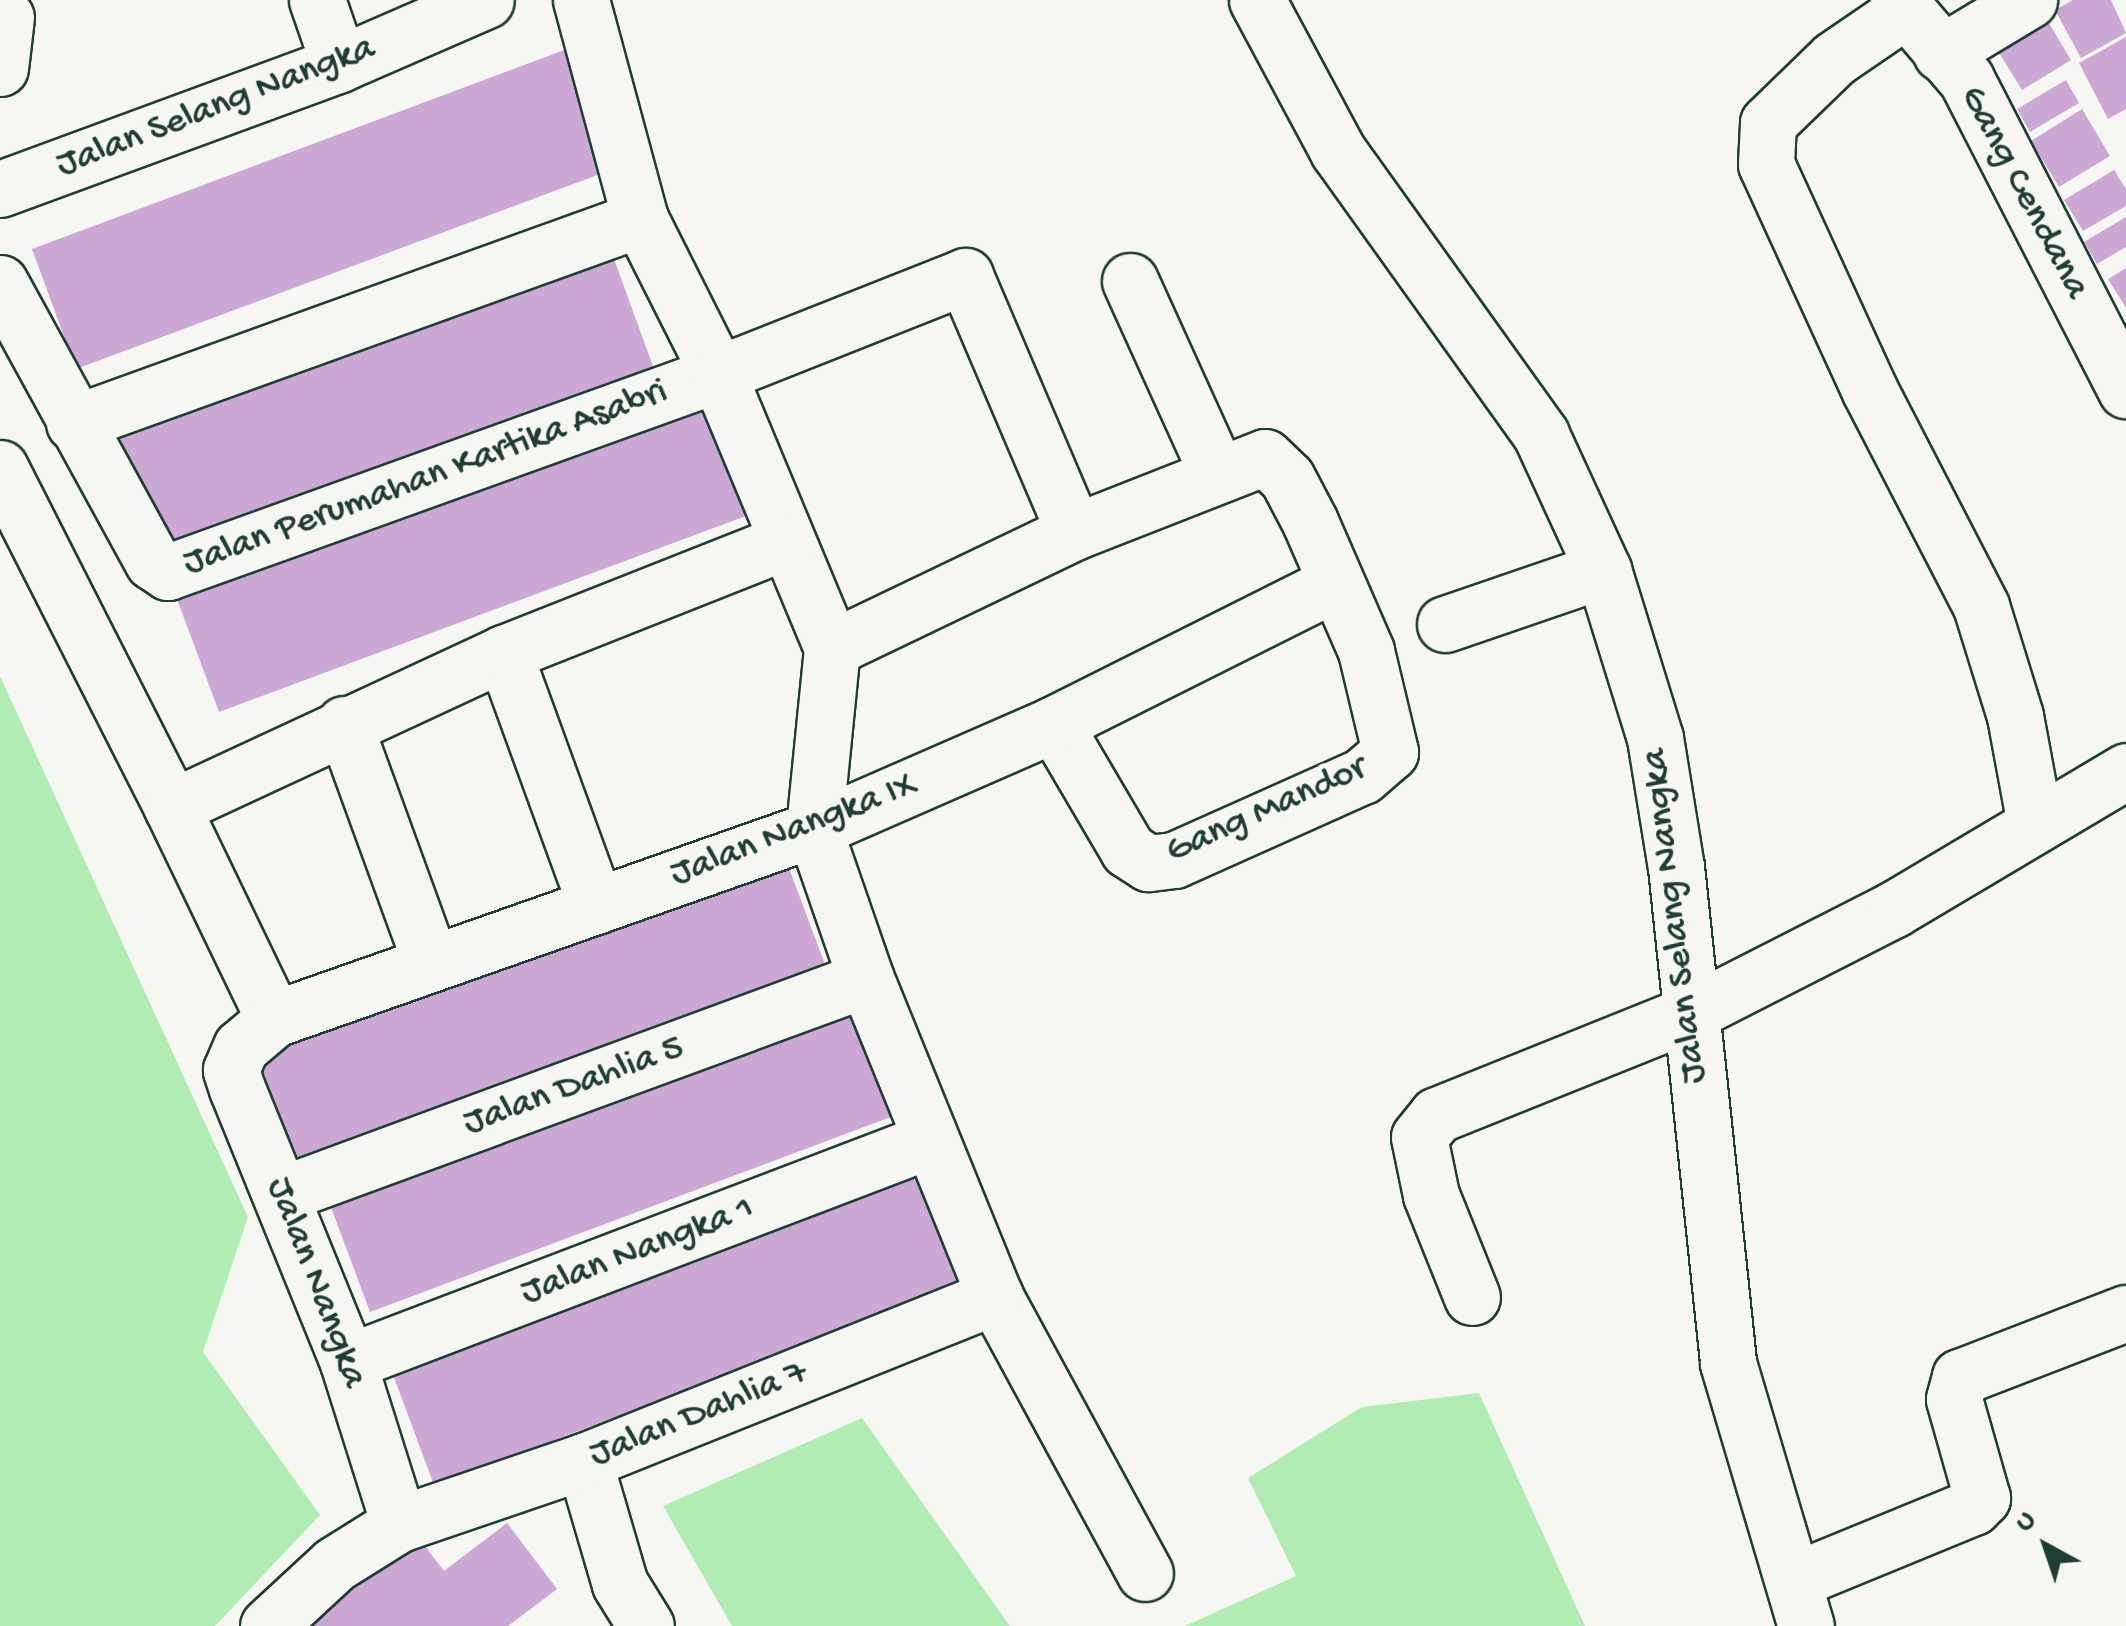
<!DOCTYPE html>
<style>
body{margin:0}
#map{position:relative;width:2126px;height:1626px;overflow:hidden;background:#f6f6f2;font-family:"Gochi Hand",sans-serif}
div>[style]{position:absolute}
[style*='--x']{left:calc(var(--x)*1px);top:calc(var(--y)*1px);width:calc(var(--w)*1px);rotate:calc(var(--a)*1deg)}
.green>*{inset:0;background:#b1edb2}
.building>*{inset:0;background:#cba9d4}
.roads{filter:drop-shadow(2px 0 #1f3d34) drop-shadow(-2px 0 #1f3d34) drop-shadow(0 2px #1f3d34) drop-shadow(0 -2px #1f3d34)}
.minor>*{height:55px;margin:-27.5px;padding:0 27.5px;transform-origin:27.5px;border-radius:27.5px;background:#f6f6f2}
span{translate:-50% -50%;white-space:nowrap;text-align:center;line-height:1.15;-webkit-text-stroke:10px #f6f6f2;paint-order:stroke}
.street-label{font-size:38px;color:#1f3d34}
.north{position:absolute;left:1996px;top:1496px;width:100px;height:100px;-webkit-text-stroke:8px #f6f6f2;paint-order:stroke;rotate:320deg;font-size:28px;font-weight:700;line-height:40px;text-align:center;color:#1f3d34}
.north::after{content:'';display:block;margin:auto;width:35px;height:45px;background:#1f3d34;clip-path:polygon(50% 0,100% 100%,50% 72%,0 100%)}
</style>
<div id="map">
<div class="green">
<i style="clip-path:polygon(0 676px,248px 1217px,203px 1352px,320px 1515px,215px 1626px,0 1626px)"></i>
<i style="clip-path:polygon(1479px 1393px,1585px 1626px,1185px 1626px,1296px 1576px,1248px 1478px,1362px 1407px)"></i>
<i style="clip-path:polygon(862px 1418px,1010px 1626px,732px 1626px,663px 1506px)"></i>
</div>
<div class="building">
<i style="clip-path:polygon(2073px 0,2111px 0,2126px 33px,2081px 58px,2055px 10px)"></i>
<i style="clip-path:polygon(2043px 13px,2071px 60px,2022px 90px,1993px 43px)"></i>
<i style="clip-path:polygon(2126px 37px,2126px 109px,2108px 119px,2079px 63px)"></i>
<i style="clip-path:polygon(567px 49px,611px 170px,76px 369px,32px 249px)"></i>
<i style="clip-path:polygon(2066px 80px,2079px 103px,2030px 132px,2017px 109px)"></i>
<i style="clip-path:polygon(2082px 109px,2110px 156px,2059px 187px,2031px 141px)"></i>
<i style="clip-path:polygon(2114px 170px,2126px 189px,2126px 206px,2083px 231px,2064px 200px)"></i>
<i style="clip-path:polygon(2126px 217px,2126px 247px,2097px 264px,2084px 242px)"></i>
<i style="clip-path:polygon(610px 248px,654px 369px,162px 553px,118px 432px)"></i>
<i style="clip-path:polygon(2126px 268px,2126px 308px,2108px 279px)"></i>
<i style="clip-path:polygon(709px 391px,754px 513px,219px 712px,174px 591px)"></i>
<i style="clip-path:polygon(781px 847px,826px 967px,292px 1167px,247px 1046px)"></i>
<i style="clip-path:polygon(859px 992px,904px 1112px,370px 1312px,325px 1191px)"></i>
<i style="clip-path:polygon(924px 1164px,968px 1285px,434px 1485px,389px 1364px)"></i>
<i style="clip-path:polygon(507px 1523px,557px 1589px,508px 1626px,281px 1626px,412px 1529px,444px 1571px)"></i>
</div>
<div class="roads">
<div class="minor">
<i style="--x:317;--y:0;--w:68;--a:71"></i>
<i style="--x:581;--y:0;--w:227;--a:74.9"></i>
<i style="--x:640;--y:219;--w:174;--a:63.3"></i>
<i style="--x:718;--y:374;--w:297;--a:67.4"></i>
<i style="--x:832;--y:648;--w:182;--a:95.7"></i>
<i style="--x:814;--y:829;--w:159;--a:70.9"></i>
<i style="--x:866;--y:979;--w:343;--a:67.9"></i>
<i style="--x:995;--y:1297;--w:314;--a:61.5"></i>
<i style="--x:1257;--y:0;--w:171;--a:61.8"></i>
<i style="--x:1338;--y:151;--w:349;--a:54.4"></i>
<i style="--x:1541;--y:435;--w:149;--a:65.3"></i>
<i style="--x:1603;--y:570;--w:176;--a:72.8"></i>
<i style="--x:1655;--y:738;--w:131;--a:80.8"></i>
<i style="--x:1676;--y:867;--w:499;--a:84"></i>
<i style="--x:1728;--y:1363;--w:274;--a:73.5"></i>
<i style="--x:1898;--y:0;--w:104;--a:49.3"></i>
<i style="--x:1966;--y:79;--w:350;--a:62.8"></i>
<i style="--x:1904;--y:11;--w:85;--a:145.6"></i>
<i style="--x:1834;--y:59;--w:92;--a:135.9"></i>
<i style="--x:1768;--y:123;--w:41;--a:92.8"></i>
<i style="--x:1766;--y:164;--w:250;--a:65.4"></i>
<i style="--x:1870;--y:391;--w:242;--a:62.7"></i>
<i style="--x:1981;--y:606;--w:115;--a:72.8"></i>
<i style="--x:2015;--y:716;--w:110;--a:79.5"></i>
<i style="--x:1941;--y:53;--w:103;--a:-31.1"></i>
<i style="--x:0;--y:68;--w:51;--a:-83.3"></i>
<i style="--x:0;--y:189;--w:361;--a:-20.2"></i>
<i style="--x:339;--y:64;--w:160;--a:-23.5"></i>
<i style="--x:1130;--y:281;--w:211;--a:65.6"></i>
<i style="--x:0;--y:283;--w:318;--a:61.3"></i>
<i style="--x:153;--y:562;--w:18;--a:34"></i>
<i style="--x:168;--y:572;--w:585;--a:-19.8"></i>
<i style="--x:718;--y:374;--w:266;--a:-21.6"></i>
<i style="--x:965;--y:276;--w:278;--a:66.9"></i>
<i style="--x:74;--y:423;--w:602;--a:-19.82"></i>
<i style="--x:0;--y:468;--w:380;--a:63.1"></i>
<i style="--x:1445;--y:624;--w:167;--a:-18.9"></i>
<i style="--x:832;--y:648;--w:268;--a:-25.6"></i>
<i style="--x:1074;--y:532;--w:205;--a:-21.4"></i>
<i style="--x:1265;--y:457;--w:30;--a:44"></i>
<i style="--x:1287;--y:478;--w:50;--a:62.4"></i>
<i style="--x:1310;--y:522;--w:141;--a:66.5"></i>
<i style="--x:1366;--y:651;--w:104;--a:76.6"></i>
<i style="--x:1390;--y:752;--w:37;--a:139"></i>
<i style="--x:1362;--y:776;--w:206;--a:155.9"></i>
<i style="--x:1174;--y:860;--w:26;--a:173"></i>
<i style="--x:1148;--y:863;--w:24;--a:-147"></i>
<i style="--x:1128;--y:850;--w:146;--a:-120.4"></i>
<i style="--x:504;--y:653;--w:269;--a:70"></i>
<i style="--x:344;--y:724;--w:254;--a:70"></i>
<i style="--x:274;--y:1019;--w:235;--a:-115.7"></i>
<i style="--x:172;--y:807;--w:366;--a:-24.9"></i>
<i style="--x:504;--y:653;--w:304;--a:-21.6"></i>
<i style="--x:282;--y:1194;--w:622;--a:-20.21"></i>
<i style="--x:1472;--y:1297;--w:110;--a:-111.9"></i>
<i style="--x:1431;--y:1195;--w:59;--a:-101.7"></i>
<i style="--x:1419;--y:1137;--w:28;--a:-51"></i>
<i style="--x:1437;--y:1115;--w:271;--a:-21.9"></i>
<i style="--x:1688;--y:1014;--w:231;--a:-27"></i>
<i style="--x:1894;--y:909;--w:270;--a:-30.7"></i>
<i style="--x:348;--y:1362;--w:621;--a:-20.86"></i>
<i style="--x:584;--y:1461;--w:128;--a:73.7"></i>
<i style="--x:620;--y:1584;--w:49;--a:58.2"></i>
<i style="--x:399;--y:1524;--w:170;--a:-107.5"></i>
<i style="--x:348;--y:1362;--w:295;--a:-112.1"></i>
<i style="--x:237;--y:1089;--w:20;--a:-108"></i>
<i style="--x:231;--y:1070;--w:25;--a:-67"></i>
<i style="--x:241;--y:1047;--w:43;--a:-40.3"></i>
<i style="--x:274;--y:1019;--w:572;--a:-19.38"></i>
<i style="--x:814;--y:829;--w:262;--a:-23.6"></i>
<i style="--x:1054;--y:724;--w:315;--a:-26.6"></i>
<i style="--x:1795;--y:1580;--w:192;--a:-22.3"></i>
<i style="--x:1973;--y:1507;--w:13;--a:-45"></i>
<i style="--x:1982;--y:1498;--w:103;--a:-105.8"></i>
<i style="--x:1954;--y:1399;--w:23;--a:-75"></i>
<i style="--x:1960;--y:1377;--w:178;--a:-21.1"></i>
<i style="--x:268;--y:1626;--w:91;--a:-42.8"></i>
<i style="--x:335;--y:1564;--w:75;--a:-32"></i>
<i style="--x:399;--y:1524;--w:195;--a:-18.8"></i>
<i style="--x:584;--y:1461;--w:443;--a:-21.8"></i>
</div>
</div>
<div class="street-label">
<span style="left:216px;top:108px;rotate:-21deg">Jalan Selang Nangka</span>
<span style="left:2023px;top:193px;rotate:62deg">Gang Cendana</span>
<span style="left:426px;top:479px;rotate:-20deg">Jalan Perumahan Kartika Asabri</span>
<span style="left:1267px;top:811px;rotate:-24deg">Gang Mandor</span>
<span style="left:794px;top:831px;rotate:-21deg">Jalan Nangka IX</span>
<span style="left:1676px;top:916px;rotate:-97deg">Jalan Selang Nangka</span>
<span style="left:574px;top:1087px;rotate:-20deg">Jalan Dahlia 5</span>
<span style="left:638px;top:1252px;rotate:-21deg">Jalan Nangka 1</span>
<span style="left:315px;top:1283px;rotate:69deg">Jalan Nangka</span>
<span style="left:699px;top:1415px;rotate:-22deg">Jalan Dahlia 7</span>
</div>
<div class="north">U</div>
</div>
